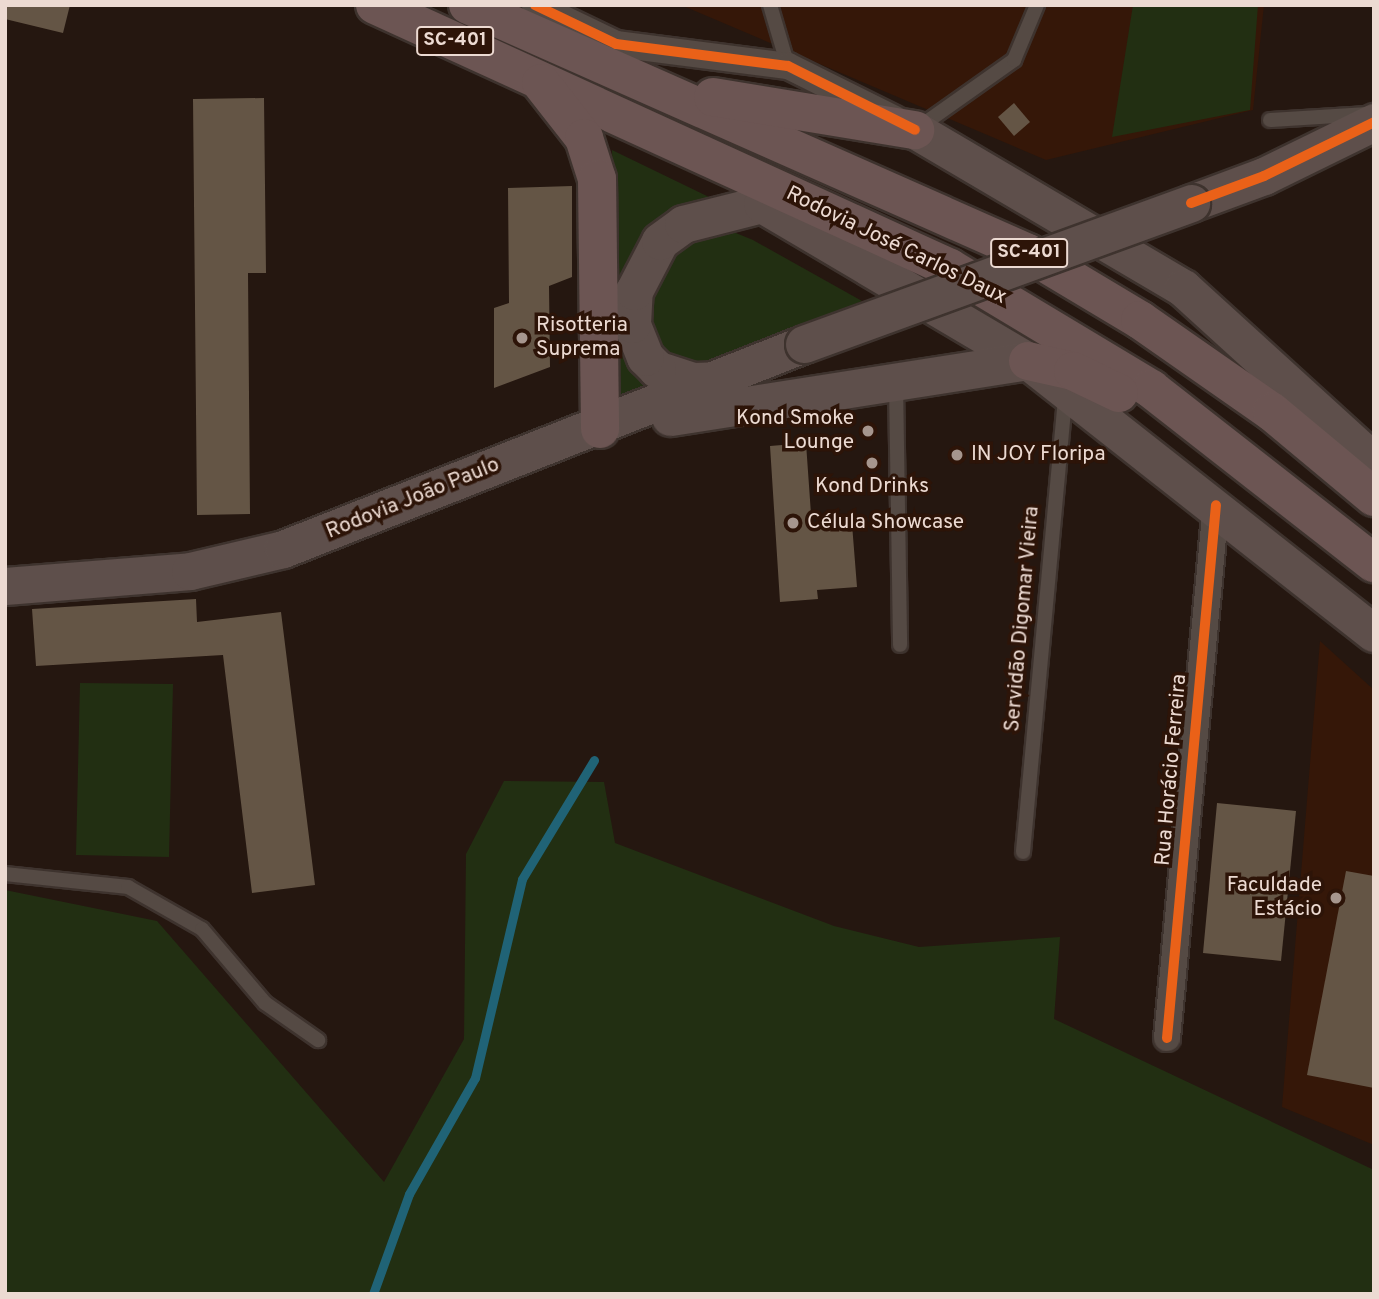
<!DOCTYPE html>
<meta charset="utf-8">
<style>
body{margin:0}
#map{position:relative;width:1379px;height:1299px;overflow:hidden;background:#251710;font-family:Overpass,sans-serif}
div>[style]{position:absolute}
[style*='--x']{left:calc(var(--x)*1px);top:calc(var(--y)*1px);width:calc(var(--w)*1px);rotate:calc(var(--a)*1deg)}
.built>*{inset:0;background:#351708}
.green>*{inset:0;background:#222f12}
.stream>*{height:9px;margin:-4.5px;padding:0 4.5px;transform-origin:4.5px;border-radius:4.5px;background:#206376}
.building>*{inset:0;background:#645545}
.roads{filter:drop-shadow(2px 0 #3e332e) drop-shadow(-2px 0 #3e332e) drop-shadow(0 2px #3e332e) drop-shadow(0 -2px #3e332e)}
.lane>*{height:14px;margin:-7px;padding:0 7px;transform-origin:7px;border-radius:7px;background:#554a44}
.street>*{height:26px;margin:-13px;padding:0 13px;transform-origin:13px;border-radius:13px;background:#554a44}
.secondary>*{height:37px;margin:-18.5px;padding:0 18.5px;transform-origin:18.5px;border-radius:18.5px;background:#5e4f4b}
.highway>*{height:38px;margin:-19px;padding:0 19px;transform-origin:19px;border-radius:19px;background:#6c5553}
.bridges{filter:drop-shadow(2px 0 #3e332e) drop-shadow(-2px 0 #3e332e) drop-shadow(0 2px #3e332e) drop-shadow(0 -2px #3e332e)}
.secondary-bridge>*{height:37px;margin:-18.5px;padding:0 18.5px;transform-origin:18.5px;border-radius:18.5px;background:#5e4f4b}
.cycleway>*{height:10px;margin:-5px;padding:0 5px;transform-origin:5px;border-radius:5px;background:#ea6118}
.dots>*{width:19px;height:19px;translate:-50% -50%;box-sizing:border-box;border:4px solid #2d1408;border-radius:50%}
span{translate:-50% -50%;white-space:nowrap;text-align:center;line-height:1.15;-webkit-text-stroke:7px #2d1408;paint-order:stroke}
.shield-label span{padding:2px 5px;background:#2d1408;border:2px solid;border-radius:5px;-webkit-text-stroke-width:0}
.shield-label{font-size:19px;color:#ecdad2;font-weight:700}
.street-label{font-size:21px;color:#ecdad2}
.poi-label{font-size:21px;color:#ecdad2}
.left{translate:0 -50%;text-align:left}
.right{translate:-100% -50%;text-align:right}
.frame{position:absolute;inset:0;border:7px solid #ecdad2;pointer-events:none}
</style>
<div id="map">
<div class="built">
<i style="clip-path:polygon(681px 5px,1264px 5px,1253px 110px,1046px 160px)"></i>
<i style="clip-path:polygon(1320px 641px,1374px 690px,1374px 1145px,1282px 1107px)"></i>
</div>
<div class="green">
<i style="clip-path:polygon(1133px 5px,1258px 5px,1250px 110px,1112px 137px)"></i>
<i style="clip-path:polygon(612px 150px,709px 197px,673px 211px,631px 260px,659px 390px,617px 400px)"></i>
<i style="clip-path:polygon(726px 229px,753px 240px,862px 301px,706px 369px,676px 364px,655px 343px,651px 292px,683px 244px)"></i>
<i style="clip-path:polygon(80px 683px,173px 684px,169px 857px,76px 855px)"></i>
<i style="clip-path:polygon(504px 781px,604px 782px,615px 843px,834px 926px,919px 947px,1060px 937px,1054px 1019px,1374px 1170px,1374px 1294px,5px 1294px,5px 890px,157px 921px,384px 1182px,464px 1039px,466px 854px)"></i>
</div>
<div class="stream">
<i style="--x:373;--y:1294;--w:106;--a:-70.2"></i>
<i style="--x:409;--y:1194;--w:133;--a:-60.4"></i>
<i style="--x:475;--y:1078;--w:204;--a:-76.7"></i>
<i style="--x:522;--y:879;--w:139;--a:-58.8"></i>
</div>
<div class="building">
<i style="clip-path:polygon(5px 5px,70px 5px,63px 33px,5px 19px)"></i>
<i style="clip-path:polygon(264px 98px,266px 273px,248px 273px,250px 514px,197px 515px,193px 99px)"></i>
<i style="clip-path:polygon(1014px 103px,1030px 122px,1014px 136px,998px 117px)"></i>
<i style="clip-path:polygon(572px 186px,572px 277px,549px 286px,550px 367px,494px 388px,494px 308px,509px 303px,508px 188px)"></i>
<i style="clip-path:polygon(806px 443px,812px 528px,852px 524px,857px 587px,817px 590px,818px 599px,780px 602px,770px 446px)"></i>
<i style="clip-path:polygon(196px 599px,197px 622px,281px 612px,315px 885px,252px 893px,223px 655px,36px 666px,32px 609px)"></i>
<i style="clip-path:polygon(1217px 803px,1296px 811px,1281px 961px,1203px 953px)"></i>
<i style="clip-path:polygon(1346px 871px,1374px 876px,1374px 1088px,1307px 1075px)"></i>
</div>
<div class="roads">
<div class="lane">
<i style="--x:770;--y:5;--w:64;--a:73.6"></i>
<i style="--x:1270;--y:120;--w:99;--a:-3.5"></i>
<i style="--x:918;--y:128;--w:118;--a:-35.3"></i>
<i style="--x:1014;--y:60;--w:60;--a:-67.3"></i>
<i style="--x:896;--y:384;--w:261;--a:89.1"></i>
<i style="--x:1023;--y:852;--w:459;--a:-84.7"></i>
<i style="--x:5;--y:874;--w:124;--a:6"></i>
<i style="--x:128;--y:887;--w:85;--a:29.6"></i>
<i style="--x:202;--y:929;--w:97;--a:49.6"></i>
<i style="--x:265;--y:1003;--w:65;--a:34.9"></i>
</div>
<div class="street">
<i style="--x:535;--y:5;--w:90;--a:25.7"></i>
<i style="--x:616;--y:44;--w:173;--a:7.3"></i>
<i style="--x:788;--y:66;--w:119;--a:26.4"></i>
<i style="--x:1167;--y:1038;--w:535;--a:-84.75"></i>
</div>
<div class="secondary">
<i style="--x:915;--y:130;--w:311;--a:30.5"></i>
<i style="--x:1183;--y:288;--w:258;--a:42.3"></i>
<i style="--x:1191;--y:203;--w:78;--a:-20.3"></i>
<i style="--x:1264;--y:176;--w:123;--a:-26.1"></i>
<i style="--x:723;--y:380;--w:30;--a:178"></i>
<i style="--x:693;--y:381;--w:38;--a:-162"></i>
<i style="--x:657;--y:369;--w:17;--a:-135"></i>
<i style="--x:645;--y:357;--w:35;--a:-112"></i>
<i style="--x:632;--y:324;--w:33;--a:-87"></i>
<i style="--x:634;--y:291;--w:56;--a:-62.5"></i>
<i style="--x:660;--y:241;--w:29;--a:-36"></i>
<i style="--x:683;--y:224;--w:81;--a:-14.2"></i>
<i style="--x:762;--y:204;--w:309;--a:30.6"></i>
<i style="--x:1028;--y:361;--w:440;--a:38.2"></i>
<i style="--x:670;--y:417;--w:362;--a:-8.9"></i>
<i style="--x:5;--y:586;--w:186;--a:-4.6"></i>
<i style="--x:190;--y:571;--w:96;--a:-13.3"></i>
<i style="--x:283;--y:549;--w:560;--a:-21.48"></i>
</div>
<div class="highway">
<i style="--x:375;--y:5;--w:632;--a:24.58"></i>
<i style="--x:950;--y:268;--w:235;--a:31"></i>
<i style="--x:1151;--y:389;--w:283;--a:38"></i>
<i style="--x:468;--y:5;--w:612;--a:23.89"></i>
<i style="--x:1028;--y:253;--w:131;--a:30.9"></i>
<i style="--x:1140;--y:320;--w:161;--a:34.9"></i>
<i style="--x:1272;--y:412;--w:133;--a:39.8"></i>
<i style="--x:541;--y:83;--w:70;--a:52"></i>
<i style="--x:584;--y:138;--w:43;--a:72.4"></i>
<i style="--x:597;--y:179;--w:250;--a:89.3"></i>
<i style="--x:713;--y:97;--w:205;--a:9.3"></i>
<i style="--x:1028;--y:361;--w:46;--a:12.5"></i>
<i style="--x:1073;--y:371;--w:51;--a:25.6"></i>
</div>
</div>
<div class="bridges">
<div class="secondary-bridge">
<i style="--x:804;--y:344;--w:412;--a:-20"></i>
</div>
</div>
<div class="cycleway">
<i style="--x:535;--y:5;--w:90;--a:25.7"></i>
<i style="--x:616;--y:44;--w:173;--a:7.3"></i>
<i style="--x:788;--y:66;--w:142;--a:26.7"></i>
<i style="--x:1191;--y:203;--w:78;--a:-20.3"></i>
<i style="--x:1264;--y:176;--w:123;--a:-26.1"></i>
<i style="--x:1167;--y:1038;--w:535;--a:-84.75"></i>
</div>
<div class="dots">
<i style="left:522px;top:338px;background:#a6968e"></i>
<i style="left:868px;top:431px;background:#a6968e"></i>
<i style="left:957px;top:455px;background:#a6968e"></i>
<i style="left:872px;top:463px;background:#a6968e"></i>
<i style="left:793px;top:523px;background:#a6968e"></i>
<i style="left:1336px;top:898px;background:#a6968e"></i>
</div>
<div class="shield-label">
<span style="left:455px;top:41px">SC-401</span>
<span style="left:1029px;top:253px">SC-401</span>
</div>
<div class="street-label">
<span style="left:896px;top:246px;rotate:26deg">Rodovia José Carlos Daux</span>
<span style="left:413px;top:499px;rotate:-22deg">Rodovia João Paulo</span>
<span style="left:1023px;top:619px;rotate:-85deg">Servidão Digomar Vieira</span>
<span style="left:1172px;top:770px;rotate:-85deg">Rua Horácio Ferreira</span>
</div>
<div class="poi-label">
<span class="left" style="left:536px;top:338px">Risotteria<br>Suprema</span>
<span class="right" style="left:854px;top:431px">Kond Smoke<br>Lounge</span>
<span class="left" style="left:971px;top:455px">IN JOY Floripa</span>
<span style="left:872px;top:487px">Kond Drinks</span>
<span class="left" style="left:807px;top:523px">Célula Showcase</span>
<span class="right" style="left:1322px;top:898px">Faculdade<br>Estácio</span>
</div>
<div class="frame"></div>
</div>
